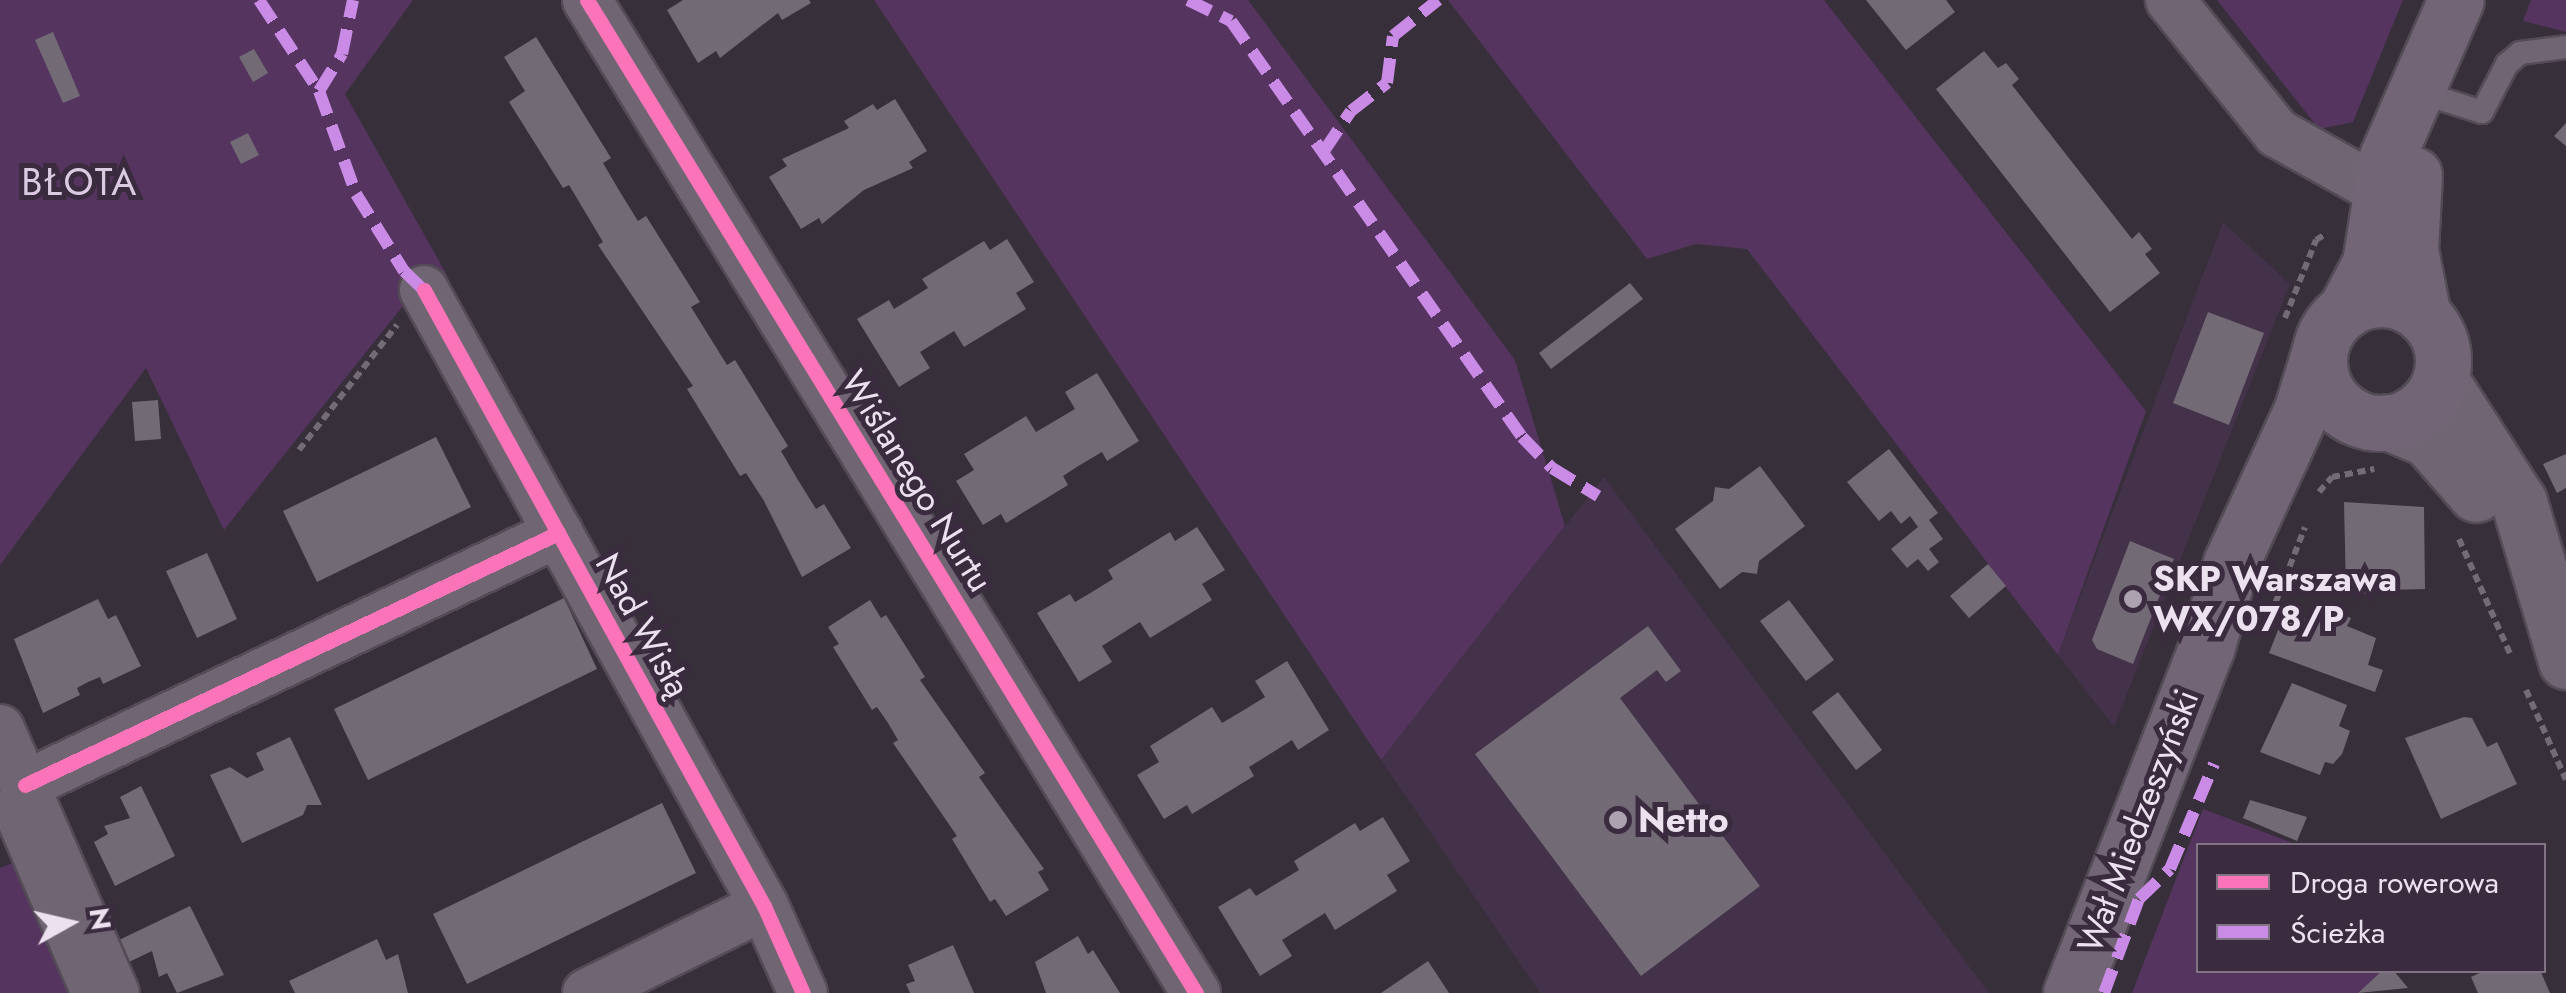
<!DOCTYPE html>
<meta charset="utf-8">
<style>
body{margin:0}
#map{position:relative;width:2566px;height:993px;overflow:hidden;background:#372f3a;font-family:Jost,sans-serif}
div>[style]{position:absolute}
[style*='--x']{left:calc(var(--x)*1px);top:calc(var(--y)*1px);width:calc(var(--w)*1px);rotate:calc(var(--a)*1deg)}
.built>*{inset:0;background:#433249}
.green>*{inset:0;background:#55355f}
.building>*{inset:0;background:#726b75}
.path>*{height:6px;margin-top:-3px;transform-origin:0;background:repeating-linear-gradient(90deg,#736b76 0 8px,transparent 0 13px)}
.roads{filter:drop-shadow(2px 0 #534c56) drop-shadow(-2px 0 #534c56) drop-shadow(0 2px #534c56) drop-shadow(0 -2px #534c56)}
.service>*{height:22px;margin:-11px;padding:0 11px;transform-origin:11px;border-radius:11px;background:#706573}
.minor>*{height:48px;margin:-24px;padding:0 24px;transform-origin:24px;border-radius:24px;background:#706573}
.tertiary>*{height:55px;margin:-27.5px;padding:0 27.5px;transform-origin:27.5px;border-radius:27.5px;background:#706573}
.secondary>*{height:55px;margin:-27.5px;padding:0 27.5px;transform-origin:27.5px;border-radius:27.5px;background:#726676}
.secondary>.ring{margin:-27.5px;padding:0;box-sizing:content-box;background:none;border:55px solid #726676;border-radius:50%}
.quiet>*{height:12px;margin-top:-6px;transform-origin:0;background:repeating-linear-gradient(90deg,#ca8be6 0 25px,transparent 0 37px)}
.cycleway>*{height:15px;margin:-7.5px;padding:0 7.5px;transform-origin:7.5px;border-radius:7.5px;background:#fb73b8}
.dots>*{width:28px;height:28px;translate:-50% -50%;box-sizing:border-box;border:5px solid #3a2b3e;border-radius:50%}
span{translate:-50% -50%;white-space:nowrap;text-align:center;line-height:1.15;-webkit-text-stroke:10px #3a2b3e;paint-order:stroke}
.street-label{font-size:35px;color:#ece2ef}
.poi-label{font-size:35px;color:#ece2ef;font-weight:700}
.left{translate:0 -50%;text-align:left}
.neighbourhood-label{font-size:38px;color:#dccae2;letter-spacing:2.5px}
.legend{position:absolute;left:2196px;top:843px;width:350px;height:130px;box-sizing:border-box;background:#3a2b3e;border:2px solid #817485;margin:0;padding:12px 18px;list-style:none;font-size:30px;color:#ece2ef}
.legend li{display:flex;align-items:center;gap:20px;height:50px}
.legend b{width:50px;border:2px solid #817485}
.north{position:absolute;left:20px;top:873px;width:100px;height:100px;-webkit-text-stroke:8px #3a2b3e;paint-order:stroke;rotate:82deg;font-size:28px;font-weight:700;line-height:40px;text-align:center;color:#ece2ef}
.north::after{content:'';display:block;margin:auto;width:35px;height:45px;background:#ece2ef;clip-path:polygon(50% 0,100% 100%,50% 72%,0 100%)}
</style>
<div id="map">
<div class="built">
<i style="clip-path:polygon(2223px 222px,2290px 284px,2114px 727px,2058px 655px)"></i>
<i style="clip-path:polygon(1604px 477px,1989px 993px,1540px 993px,1381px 760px)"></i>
</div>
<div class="green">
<i style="clip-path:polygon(0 0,413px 0,345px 94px,448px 277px,410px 297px,224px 530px,146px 368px,0 565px)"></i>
<i style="clip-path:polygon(874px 0,1248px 0,1515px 360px,1565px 526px,1381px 760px)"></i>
<i style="clip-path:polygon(1448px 0,1824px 0,2146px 411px,2058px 655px,1747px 249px,1696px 244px,1647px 259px)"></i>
<i style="clip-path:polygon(2217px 0,2403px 0,2353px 122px,2319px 129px)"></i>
<i style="clip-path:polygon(2531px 0,2566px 0,2566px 32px,2523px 21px)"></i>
<i style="clip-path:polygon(2203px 809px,2298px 845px,2198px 846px,2198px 970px,2383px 971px,2358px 993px,2132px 993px)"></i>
<i style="clip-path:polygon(15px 862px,72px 993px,0 993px,0 868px)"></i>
</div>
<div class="building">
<i style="clip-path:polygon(683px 0,809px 0,811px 3px,782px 20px,778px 13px,720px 58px,716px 51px,698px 63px,667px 10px)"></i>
<i style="clip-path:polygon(1866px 0,1946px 0,1955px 12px,1906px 50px)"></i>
<i style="clip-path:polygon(53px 32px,80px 96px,63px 103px,35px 40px)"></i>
<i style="clip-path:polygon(536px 37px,611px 158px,603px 163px,620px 192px,638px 221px,646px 216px,700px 302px,691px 307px,727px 365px,735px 360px,788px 446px,781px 451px,798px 480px,816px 509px,824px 504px,851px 548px,802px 577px,764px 501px,746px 473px,740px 476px,687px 389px,693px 386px,598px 245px,603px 242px,569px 185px,563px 188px,509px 102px,525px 91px,504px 57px)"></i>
<i style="clip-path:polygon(254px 49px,268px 73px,253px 82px,239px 57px)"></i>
<i style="clip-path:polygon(1984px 51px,1998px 68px,2006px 63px,2019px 79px,2012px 85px,2132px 239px,2139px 232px,2152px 249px,2145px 254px,2160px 273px,2110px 312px,1936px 89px)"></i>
<i style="clip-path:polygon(895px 99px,927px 151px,909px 162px,913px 168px,864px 190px,822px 224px,819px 218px,801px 229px,769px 177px,787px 166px,782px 159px,849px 128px,844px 121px,873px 104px,877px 110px)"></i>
<i style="clip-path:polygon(2566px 123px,2566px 146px,2554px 136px)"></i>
<i style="clip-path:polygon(248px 133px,259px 155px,241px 164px,230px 142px)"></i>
<i style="clip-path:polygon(1007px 239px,1034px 282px,1016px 293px,1026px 309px,964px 347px,954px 331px,920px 352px,930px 368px,899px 387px,857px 319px,889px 300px,894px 309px,928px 288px,922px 279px,984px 241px,990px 250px)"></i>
<i style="clip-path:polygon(1630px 283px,1643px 299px,1551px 369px,1539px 353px)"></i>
<i style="clip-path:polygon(2208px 312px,2264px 333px,2229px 425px,2173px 403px)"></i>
<i style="clip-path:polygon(1097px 373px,1139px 441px,1107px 461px,1102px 452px,1080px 465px,1063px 476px,1068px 485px,1006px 523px,1001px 514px,983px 525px,956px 481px,974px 470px,964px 454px,1026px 416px,1036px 432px,1075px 409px,1065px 392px)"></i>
<i style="clip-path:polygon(158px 400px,161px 439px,135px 441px,132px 402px)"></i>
<i style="clip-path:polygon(436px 437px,471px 507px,317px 582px,283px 511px)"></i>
<i style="clip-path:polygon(1889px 449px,1938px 513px,1929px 520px,1943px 539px,1929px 549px,1939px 562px,1928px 571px,1918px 559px,1907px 568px,1891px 549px,1918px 527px,1910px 516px,1901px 524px,1891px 511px,1879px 521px,1847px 482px)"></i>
<i style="clip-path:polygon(2566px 454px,2566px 488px,2557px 493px,2543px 464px)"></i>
<i style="clip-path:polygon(1760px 466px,1805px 526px,1759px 561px,1757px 574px,1742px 572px,1720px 589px,1675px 529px,1713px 501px,1715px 487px,1729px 489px)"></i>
<i style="clip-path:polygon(2344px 502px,2424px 507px,2425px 589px,2386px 590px,2388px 576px,2371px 576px,2371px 594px,2346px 593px)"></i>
<i style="clip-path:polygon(1197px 527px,1225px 570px,1202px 584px,1212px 600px,1150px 638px,1140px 622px,1102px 646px,1112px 662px,1079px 682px,1037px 613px,1070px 594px,1075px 602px,1092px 592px,1113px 579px,1108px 570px,1170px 532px,1175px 541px)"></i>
<i style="clip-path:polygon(2130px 541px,2174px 559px,2133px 664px,2097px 649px,2092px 640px)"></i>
<i style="clip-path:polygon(207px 553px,237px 619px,197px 638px,166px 571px)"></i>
<i style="clip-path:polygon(1988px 564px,2006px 586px,1969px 618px,1950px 596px)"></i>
<i style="clip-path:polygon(564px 598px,597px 669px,368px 780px,334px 709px)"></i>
<i style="clip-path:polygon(98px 599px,108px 619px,116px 615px,141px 666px,103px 684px,100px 677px,88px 682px,77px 688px,80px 695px,43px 713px,14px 639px)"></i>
<i style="clip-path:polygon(870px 600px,881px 618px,886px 615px,925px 677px,920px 680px,985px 773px,979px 777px,1044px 869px,1038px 872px,1049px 890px,1006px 916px,995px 899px,990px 902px,952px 839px,957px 836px,893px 743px,898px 740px,888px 723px,877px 707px,872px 710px,833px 647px,839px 644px,828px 627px)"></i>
<i style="clip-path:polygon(1789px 600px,1834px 660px,1806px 681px,1760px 621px)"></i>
<i style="clip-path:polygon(2328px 609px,2351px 618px,2347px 626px,2376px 638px,2368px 665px,2383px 670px,2375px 692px,2269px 653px,2284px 615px,2322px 622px)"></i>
<i style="clip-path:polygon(1648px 626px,1681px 671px,1666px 682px,1657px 670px,1620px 698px,1760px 886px,1641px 976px,1475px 754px)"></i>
<i style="clip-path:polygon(1287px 661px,1329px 730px,1298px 750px,1292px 740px,1270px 754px,1249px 767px,1254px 776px,1192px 814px,1187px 805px,1164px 819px,1137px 775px,1159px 762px,1150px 746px,1212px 707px,1222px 723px,1244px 710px,1265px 697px,1255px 681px)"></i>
<i style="clip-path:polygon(2292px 683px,2347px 705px,2339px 726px,2350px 731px,2342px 754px,2333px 764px,2325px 762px,2320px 775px,2260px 752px)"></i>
<i style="clip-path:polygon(1838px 692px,1882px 750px,1856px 770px,1812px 712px)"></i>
<i style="clip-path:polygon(2464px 717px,2472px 718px,2487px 747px,2497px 742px,2517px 784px,2441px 819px,2405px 738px)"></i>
<i style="clip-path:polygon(290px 737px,322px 805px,307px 805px,303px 815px,242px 843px,210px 775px,230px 767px,247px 778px,264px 770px,256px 753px)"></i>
<i style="clip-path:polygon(141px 786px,175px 856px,115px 886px,94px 842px,108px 834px,104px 826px,130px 818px,120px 797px)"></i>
<i style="clip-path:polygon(2250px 800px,2307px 817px,2297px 841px,2243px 818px)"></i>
<i style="clip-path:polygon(662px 803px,696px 873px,467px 984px,433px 914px)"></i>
<i style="clip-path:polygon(1383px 817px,1410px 861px,1387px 875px,1397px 891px,1335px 930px,1325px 913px,1282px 940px,1292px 956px,1260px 976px,1218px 907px,1250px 888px,1256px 896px,1299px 870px,1294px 861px,1355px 823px,1360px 831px)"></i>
<i style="clip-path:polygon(190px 906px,224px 975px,177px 993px,167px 973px,159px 977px,152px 951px,129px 962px,119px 940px)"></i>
<i style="clip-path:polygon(1078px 936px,1088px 954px,1093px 950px,1120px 993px,1046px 993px,1035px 962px)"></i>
<i style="clip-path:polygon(377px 939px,386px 960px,398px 954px,408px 993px,295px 993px,289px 981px)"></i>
<i style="clip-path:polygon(953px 945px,974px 993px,910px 993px,906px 984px,915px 981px,908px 965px)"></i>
<i style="clip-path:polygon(1428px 961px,1449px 993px,1381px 993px)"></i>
<i style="clip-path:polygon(2383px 970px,2393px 970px,2408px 988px,2358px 993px)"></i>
<i style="clip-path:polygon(2486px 970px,2540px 970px,2550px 993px,2478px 993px,2471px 977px)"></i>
</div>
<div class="path">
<i style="--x:2285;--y:318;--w:84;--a:-68.3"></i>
<i style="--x:2316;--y:240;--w:13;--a:-32"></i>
<i style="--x:299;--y:450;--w:159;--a:-51.9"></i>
<i style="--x:2319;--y:492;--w:20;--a:-49"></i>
<i style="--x:2332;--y:477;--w:43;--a:-10.8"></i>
<i style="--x:2459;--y:539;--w:128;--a:66"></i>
<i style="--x:2266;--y:627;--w:107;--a:-68.7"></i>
<i style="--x:2526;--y:690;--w:98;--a:66"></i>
</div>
<div class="roads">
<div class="service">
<i style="--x:2419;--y:92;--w:66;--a:17.6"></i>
<i style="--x:2482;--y:112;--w:54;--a:-62.5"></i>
<i style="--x:2507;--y:64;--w:17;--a:-40"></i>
<i style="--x:2520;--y:53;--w:46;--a:-7.4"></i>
<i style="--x:0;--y:802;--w:208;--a:66.8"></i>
</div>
<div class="minor">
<i style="--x:587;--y:0;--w:1165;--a:58.48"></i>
<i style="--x:2170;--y:0;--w:171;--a:51.2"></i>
<i style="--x:2277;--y:133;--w:117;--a:29.2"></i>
<i style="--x:424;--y:290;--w:704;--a:61.1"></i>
<i style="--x:764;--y:906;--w:95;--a:65.9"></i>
<i style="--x:0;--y:729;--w:288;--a:66.5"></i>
<i style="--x:25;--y:785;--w:590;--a:-25.3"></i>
<i style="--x:587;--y:993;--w:197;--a:-26.2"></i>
</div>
<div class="tertiary">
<i style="--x:2441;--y:381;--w:144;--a:57.2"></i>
<i style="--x:2519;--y:502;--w:166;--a:73.5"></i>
<i style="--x:2388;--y:422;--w:43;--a:23"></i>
<i style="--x:2428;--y:439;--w:73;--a:48.9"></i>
</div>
<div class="secondary">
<i style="--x:2414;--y:175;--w:75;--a:93.1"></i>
<i style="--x:2410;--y:250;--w:67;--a:78.9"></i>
<i class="ring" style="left:2319px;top:299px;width:69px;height:69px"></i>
<i style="--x:2345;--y:311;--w:54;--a:-62.5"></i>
<i style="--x:2370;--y:263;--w:107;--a:-80.9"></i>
<i style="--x:2387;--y:157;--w:171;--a:-66.3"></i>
<i style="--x:2071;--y:993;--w:370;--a:-68.6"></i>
<i style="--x:2206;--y:649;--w:90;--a:-73.8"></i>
<i style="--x:2231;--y:563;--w:170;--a:-65.2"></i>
<i style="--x:2302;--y:409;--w:59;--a:-73.1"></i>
</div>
</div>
<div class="quiet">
<i style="--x:259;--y:0;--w:109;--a:56.6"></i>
<i style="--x:319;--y:91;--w:109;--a:70.2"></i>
<i style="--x:356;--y:194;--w:91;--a:58.1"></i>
<i style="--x:404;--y:271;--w:28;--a:44"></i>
<i style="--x:1188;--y:0;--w:48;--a:26"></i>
<i style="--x:1231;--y:21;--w:508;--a:55.03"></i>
<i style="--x:1522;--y:437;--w:43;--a:45.9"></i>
<i style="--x:1552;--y:468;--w:54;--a:31.3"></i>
<i style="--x:319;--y:91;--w:44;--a:-58.1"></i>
<i style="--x:342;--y:54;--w:55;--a:-78.5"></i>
<i style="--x:1324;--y:151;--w:48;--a:-56"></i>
<i style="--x:1351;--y:111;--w:46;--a:-37.9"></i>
<i style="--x:1387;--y:83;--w:47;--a:-82.7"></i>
<i style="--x:1393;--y:36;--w:58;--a:-38.7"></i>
<i style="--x:2104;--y:993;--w:100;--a:-69.6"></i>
<i style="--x:2139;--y:899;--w:43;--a:-44.1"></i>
<i style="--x:2170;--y:869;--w:114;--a:-67.3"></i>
</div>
<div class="cycleway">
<i style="--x:587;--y:0;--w:1165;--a:58.48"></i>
<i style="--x:424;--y:290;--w:704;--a:61.1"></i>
<i style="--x:764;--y:906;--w:95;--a:65.9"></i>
<i style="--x:25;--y:785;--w:590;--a:-25.3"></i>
</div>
<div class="dots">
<i style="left:2133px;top:599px;background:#ada3b0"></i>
<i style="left:1618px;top:820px;background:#ada3b0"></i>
</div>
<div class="street-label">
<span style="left:917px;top:481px;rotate:58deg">Wiślanego Nurtu</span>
<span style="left:643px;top:625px;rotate:61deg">Nad Wisłą</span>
<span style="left:2138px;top:821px;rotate:-69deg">Wał Miedzeszyński</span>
</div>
<div class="poi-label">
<span class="left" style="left:2153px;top:599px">SKP Warszawa<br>WX/078/P</span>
<span class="left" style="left:1638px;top:820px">Netto</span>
</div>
<div class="neighbourhood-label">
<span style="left:80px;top:182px">BŁOTA</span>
</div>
<ul class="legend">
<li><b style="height:12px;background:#fb73b8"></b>Droga rowerowa</li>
<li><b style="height:12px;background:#ca8be6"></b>Ścieżka</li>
</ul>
<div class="north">N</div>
</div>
